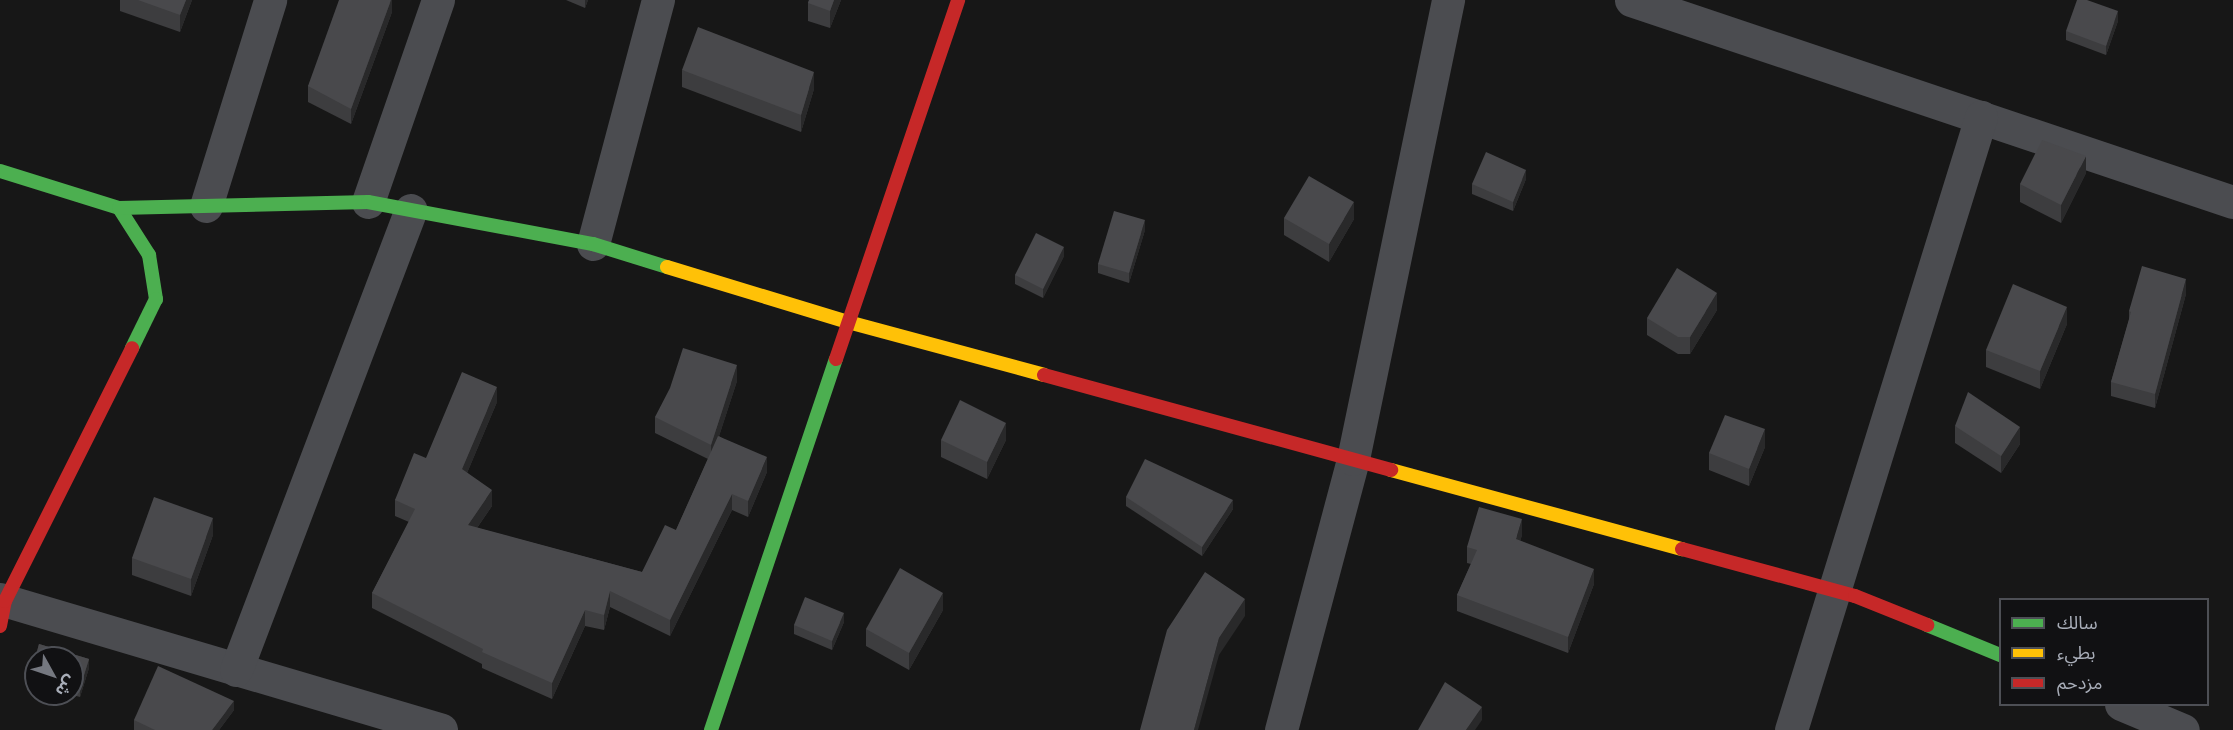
<!DOCTYPE html>
<meta charset="utf-8">
<style>
body{margin:0}
#map{position:relative;width:2233px;height:730px;overflow:hidden;background:#171717;font-family:"PT Sans Narrow","Noto Sans Arabic",sans-serif}
div>[style]{position:absolute}
[style*='--x']{left:calc(var(--x)*1px);top:calc(var(--y)*1px);width:calc(var(--w)*1px);rotate:calc(var(--a)*1deg)}
.street>*{height:33px;margin:-16.5px;padding:0 16.5px;transform-origin:16.5px;border-radius:16.5px;background:#4b4c50}
.fast>*{height:14px;margin:-7px;padding:0 7px;transform-origin:7px;border-radius:7px;background:#4caf50}
.slow>*{height:14px;margin:-7px;padding:0 7px;transform-origin:7px;border-radius:7px;background:#ffc107}
.jam>*{height:14px;margin:-7px;padding:0 7px;transform-origin:7px;border-radius:7px;background:#c62828}
.wall>*{inset:0;background:#3d3d3f}
.shaded-wall>*{inset:0;background:#29292a}
.building>*{inset:0;background:#49494c}
span{translate:-50% -50%;white-space:nowrap;text-align:center;line-height:1.15;-webkit-text-stroke:5px #111113;paint-order:stroke}
.legend{position:absolute;left:1999px;top:598px;width:210px;height:108px;box-sizing:border-box;background:#111113;border:2px solid #4d4f55;margin:0;padding:8px 10px;list-style:none;font-size:18px;color:#a8adb8}
.legend li{display:flex;align-items:center;gap:12px;height:30px}
.legend b{width:30px;border:2px solid #4d4f55}
.north{position:absolute;left:24px;top:646px;width:60px;height:60px;box-sizing:border-box;background:#111113;border:2px solid #4d4f55;border-radius:50%;rotate:130deg;font-size:16px;font-weight:700;line-height:24px;text-align:center;color:#a8adb8}
.north::after{content:'';display:block;margin:auto;width:21px;height:27px;background:#757880;clip-path:polygon(50% 0,100% 100%,50% 72%,0 100%)}
</style>
<div id="map">
<div class="street">
<i style="--x:1631;--y:0;--w:635;--a:18.55"></i>
<i style="--x:368;--y:202;--w:214;--a:-70.9"></i>
<i style="--x:206;--y:206;--w:216;--a:-72.7"></i>
<i style="--x:593;--y:244;--w:253;--a:-75.1"></i>
<i style="--x:0;--y:599;--w:460;--a:16.5"></i>
<i style="--x:236;--y:670;--w:492;--a:-69.2"></i>
<i style="--x:2121;--y:704;--w:67;--a:22.8"></i>
<i style="--x:1281;--y:730;--w:280;--a:-75.1"></i>
<i style="--x:1353;--y:459;--w:469;--a:-78.3"></i>
<i style="--x:1791;--y:730;--w:642;--a:-72.78"></i>
</div>
<div class="fast">
<i style="--x:0;--y:171;--w:125;--a:17.3"></i>
<i style="--x:119;--y:208;--w:56;--a:57.4"></i>
<i style="--x:149;--y:255;--w:45;--a:81"></i>
<i style="--x:156;--y:299;--w:55;--a:116.1"></i>
<i style="--x:119;--y:208;--w:249;--a:-1.4"></i>
<i style="--x:368;--y:202;--w:229;--a:10.6"></i>
<i style="--x:593;--y:244;--w:77;--a:17.3"></i>
<i style="--x:1927;--y:625;--w:79;--a:22.3"></i>
<i style="--x:711;--y:730;--w:391;--a:-71.4"></i>
</div>
<div class="slow">
<i style="--x:667;--y:267;--w:189;--a:16.9"></i>
<i style="--x:848;--y:322;--w:203;--a:15.1"></i>
<i style="--x:1391;--y:470;--w:302;--a:15.2"></i>
</div>
<div class="jam">
<i style="--x:836;--y:359;--w:379;--a:-71.2"></i>
<i style="--x:1044;--y:375;--w:360;--a:15.3"></i>
<i style="--x:1682;--y:549;--w:179;--a:15.2"></i>
<i style="--x:1855;--y:596;--w:78;--a:21.9"></i>
<i style="--x:0;--y:626;--w:25;--a:-79"></i>
<i style="--x:5;--y:601;--w:283;--a:-63.3"></i>
</div>
<div class="wall">
<i style="clip-path:polygon(120px 0,192px 0,180px 32px,120px 11px)"></i>
<i style="clip-path:polygon(392px 0,392px 12px,351px 124px,308px 102px,308px 86px)"></i>
<i style="clip-path:polygon(566px 0,588px 0,585px 8px)"></i>
<i style="clip-path:polygon(809px 0,841px 0,830px 28px,808px 21px,808px 3px)"></i>
<i style="clip-path:polygon(2118px 21px,2106px 55px,2066px 40px,2066px 31px)"></i>
<i style="clip-path:polygon(682px 70px,814px 89px,801px 132px,682px 87px)"></i>
<i style="clip-path:polygon(2086px 173px,2061px 223px,2020px 202px,2020px 184px)"></i>
<i style="clip-path:polygon(1526px 179px,1513px 211px,1472px 194px,1472px 184px)"></i>
<i style="clip-path:polygon(1284px 218px,1354px 219px,1329px 262px,1284px 235px)"></i>
<i style="clip-path:polygon(1145px 230px,1129px 283px,1098px 273px,1098px 264px)"></i>
<i style="clip-path:polygon(1064px 256px,1043px 298px,1015px 284px,1015px 275px)"></i>
<i style="clip-path:polygon(2186px 294px,2155px 408px,2111px 396px,2111px 382px,2129px 320px,2129px 311px)"></i>
<i style="clip-path:polygon(1717px 310px,1690px 354px,1678px 354px,1647px 335px,1647px 318px)"></i>
<i style="clip-path:polygon(2067px 324px,2040px 389px,1986px 367px,1986px 350px)"></i>
<i style="clip-path:polygon(737px 381px,719px 436px,767px 472px,748px 517px,732px 510px,670px 636px,610px 607px,604px 630px,585px 626px,552px 699px,482px 668px,482px 664px,372px 608px,372px 593px,409px 522px,395px 516px,395px 500px,426px 458px,497px 402px,467px 473px,492px 506px,477px 528px,642px 572px,676px 530px,708px 459px,655px 433px,655px 417px)"></i>
<i style="clip-path:polygon(1955px 426px,2020px 444px,2001px 473px,1955px 443px)"></i>
<i style="clip-path:polygon(941px 440px,1006px 440px,987px 479px,941px 457px)"></i>
<i style="clip-path:polygon(1765px 447px,1749px 486px,1709px 470px,1709px 453px)"></i>
<i style="clip-path:polygon(1126px 497px,1233px 509px,1202px 556px,1126px 506px)"></i>
<i style="clip-path:polygon(213px 535px,191px 596px,132px 575px,132px 558px)"></i>
<i style="clip-path:polygon(1522px 535px,1520px 541px,1594px 584px,1568px 653px,1457px 611px,1457px 595px,1471px 564px,1467px 563px,1467px 547px)"></i>
<i style="clip-path:polygon(943px 610px,909px 670px,866px 646px,866px 629px)"></i>
<i style="clip-path:polygon(844px 622px,832px 650px,794px 634px,794px 625px)"></i>
<i style="clip-path:polygon(39px 644px,89px 659px,89px 668px,80px 697px,69px 694px,72px 694px,72px 658px,36px 658px,36px 684px,31px 683px,31px 674px)"></i>
<i style="clip-path:polygon(234px 710px,219px 730px,134px 730px,134px 720px)"></i>
</div>
<div class="shaded-wall">
<i style="clip-path:polygon(186px 0,192px 0,180px 32px,180px 15px)"></i>
<i style="clip-path:polygon(391px 0,392px 0,392px 12px,351px 124px,351px 109px)"></i>
<i style="clip-path:polygon(585px 0,588px 0,585px 8px)"></i>
<i style="clip-path:polygon(834px 0,841px 0,830px 28px,830px 11px)"></i>
<i style="clip-path:polygon(2118px 11px,2118px 21px,2106px 55px,2106px 46px)"></i>
<i style="clip-path:polygon(814px 72px,814px 89px,801px 132px,801px 115px)"></i>
<i style="clip-path:polygon(2086px 156px,2086px 173px,2061px 223px,2061px 205px)"></i>
<i style="clip-path:polygon(1526px 170px,1526px 179px,1513px 211px,1513px 202px)"></i>
<i style="clip-path:polygon(1354px 202px,1354px 219px,1329px 262px,1329px 244px)"></i>
<i style="clip-path:polygon(1145px 220px,1145px 230px,1129px 283px,1129px 273px)"></i>
<i style="clip-path:polygon(1064px 247px,1064px 256px,1043px 298px,1043px 289px)"></i>
<i style="clip-path:polygon(2186px 279px,2186px 294px,2155px 408px,2155px 394px)"></i>
<i style="clip-path:polygon(1717px 293px,1717px 310px,1690px 354px,1690px 337px)"></i>
<i style="clip-path:polygon(2067px 307px,2067px 324px,2040px 389px,2040px 371px)"></i>
<i style="clip-path:polygon(737px 365px,737px 381px,711px 461px,711px 445px)"></i>
<i style="clip-path:polygon(497px 387px,497px 402px,462px 485px,462px 469px)"></i>
<i style="clip-path:polygon(1006px 423px,1006px 440px,987px 479px,987px 462px)"></i>
<i style="clip-path:polygon(2020px 427px,2020px 444px,2001px 473px,2001px 456px)"></i>
<i style="clip-path:polygon(1765px 429px,1765px 447px,1749px 486px,1749px 469px)"></i>
<i style="clip-path:polygon(767px 457px,767px 472px,748px 517px,748px 501px)"></i>
<i style="clip-path:polygon(492px 490px,492px 506px,468px 541px,468px 525px)"></i>
<i style="clip-path:polygon(732px 494px,732px 510px,670px 636px,670px 620px)"></i>
<i style="clip-path:polygon(1233px 500px,1233px 509px,1202px 556px,1202px 547px)"></i>
<i style="clip-path:polygon(213px 518px,213px 535px,191px 596px,191px 579px)"></i>
<i style="clip-path:polygon(1522px 519px,1522px 535px,1516px 555px,1516px 539px)"></i>
<i style="clip-path:polygon(1594px 569px,1594px 584px,1568px 653px,1568px 637px)"></i>
<i style="clip-path:polygon(610px 591px,610px 607px,604px 630px,604px 615px)"></i>
<i style="clip-path:polygon(943px 593px,943px 610px,909px 670px,909px 653px)"></i>
<i style="clip-path:polygon(1245px 599px,1245px 616px,1219px 655px,1198px 730px,1194px 730px,1219px 638px)"></i>
<i style="clip-path:polygon(585px 610px,585px 626px,552px 699px,552px 683px)"></i>
<i style="clip-path:polygon(844px 613px,844px 622px,832px 650px,832px 641px)"></i>
<i style="clip-path:polygon(89px 659px,89px 668px,80px 697px,80px 688px)"></i>
<i style="clip-path:polygon(234px 701px,234px 710px,219px 730px,212px 730px)"></i>
<i style="clip-path:polygon(1482px 707px,1482px 720px,1475px 730px,1466px 730px)"></i>
</div>
<div class="building">
<i style="clip-path:polygon(138px 0,186px 0,180px 15px)"></i>
<i style="clip-path:polygon(339px 0,391px 0,351px 109px,308px 86px)"></i>
<i style="clip-path:polygon(809px 0,834px 0,830px 11px,808px 3px)"></i>
<i style="clip-path:polygon(2077px 0,2087px 0,2118px 11px,2106px 46px,2066px 31px)"></i>
<i style="clip-path:polygon(698px 27px,814px 72px,801px 115px,682px 70px)"></i>
<i style="clip-path:polygon(2042px 140px,2086px 156px,2061px 205px,2020px 184px)"></i>
<i style="clip-path:polygon(1486px 152px,1526px 170px,1513px 202px,1472px 184px)"></i>
<i style="clip-path:polygon(1309px 176px,1354px 202px,1329px 244px,1284px 218px)"></i>
<i style="clip-path:polygon(1114px 211px,1145px 220px,1129px 273px,1098px 264px)"></i>
<i style="clip-path:polygon(1036px 233px,1064px 247px,1043px 289px,1015px 275px)"></i>
<i style="clip-path:polygon(2142px 266px,2186px 279px,2155px 394px,2111px 382px,2131px 312px,2129px 311px)"></i>
<i style="clip-path:polygon(1677px 268px,1717px 293px,1690px 337px,1678px 337px,1647px 318px)"></i>
<i style="clip-path:polygon(2013px 284px,2067px 307px,2040px 371px,1986px 350px)"></i>
<i style="clip-path:polygon(683px 348px,737px 365px,711px 445px,655px 417px,670px 388px)"></i>
<i style="clip-path:polygon(462px 372px,497px 387px,462px 469px,492px 490px,468px 525px,642px 572px,665px 525px,676px 530px,718px 436px,767px 457px,748px 501px,732px 494px,670px 620px,610px 591px,604px 615px,585px 610px,552px 683px,482px 652px,483px 649px,372px 593px,415px 509px,395px 500px,414px 453px,426px 458px)"></i>
<i style="clip-path:polygon(1968px 392px,2020px 427px,2001px 456px,1955px 426px)"></i>
<i style="clip-path:polygon(960px 400px,1006px 423px,987px 462px,941px 440px)"></i>
<i style="clip-path:polygon(1725px 415px,1765px 429px,1749px 469px,1709px 453px)"></i>
<i style="clip-path:polygon(1145px 459px,1233px 500px,1202px 547px,1126px 497px)"></i>
<i style="clip-path:polygon(154px 497px,213px 518px,191px 579px,132px 558px)"></i>
<i style="clip-path:polygon(1479px 507px,1522px 519px,1516px 539px,1594px 569px,1568px 637px,1457px 595px,1477px 550px,1467px 547px)"></i>
<i style="clip-path:polygon(900px 568px,943px 593px,909px 653px,866px 629px)"></i>
<i style="clip-path:polygon(1205px 572px,1245px 599px,1219px 638px,1194px 730px,1140px 730px,1167px 630px)"></i>
<i style="clip-path:polygon(805px 597px,844px 613px,832px 641px,794px 625px)"></i>
<i style="clip-path:polygon(39px 644px,89px 659px,80px 688px,72px 686px,72px 658px,36px 658px,36px 675px,31px 674px)"></i>
<i style="clip-path:polygon(158px 666px,234px 701px,212px 730px,155px 730px,134px 720px)"></i>
<i style="clip-path:polygon(1445px 682px,1482px 707px,1466px 730px,1418px 730px)"></i>
</div>
<ul class="legend">
<li><b style="height:8px;background:#4caf50"></b>سالك</li>
<li><b style="height:8px;background:#ffc107"></b>بطيء</li>
<li><b style="height:8px;background:#c62828"></b>مزدحم</li>
</ul>
<div class="north">ش</div>
</div>
